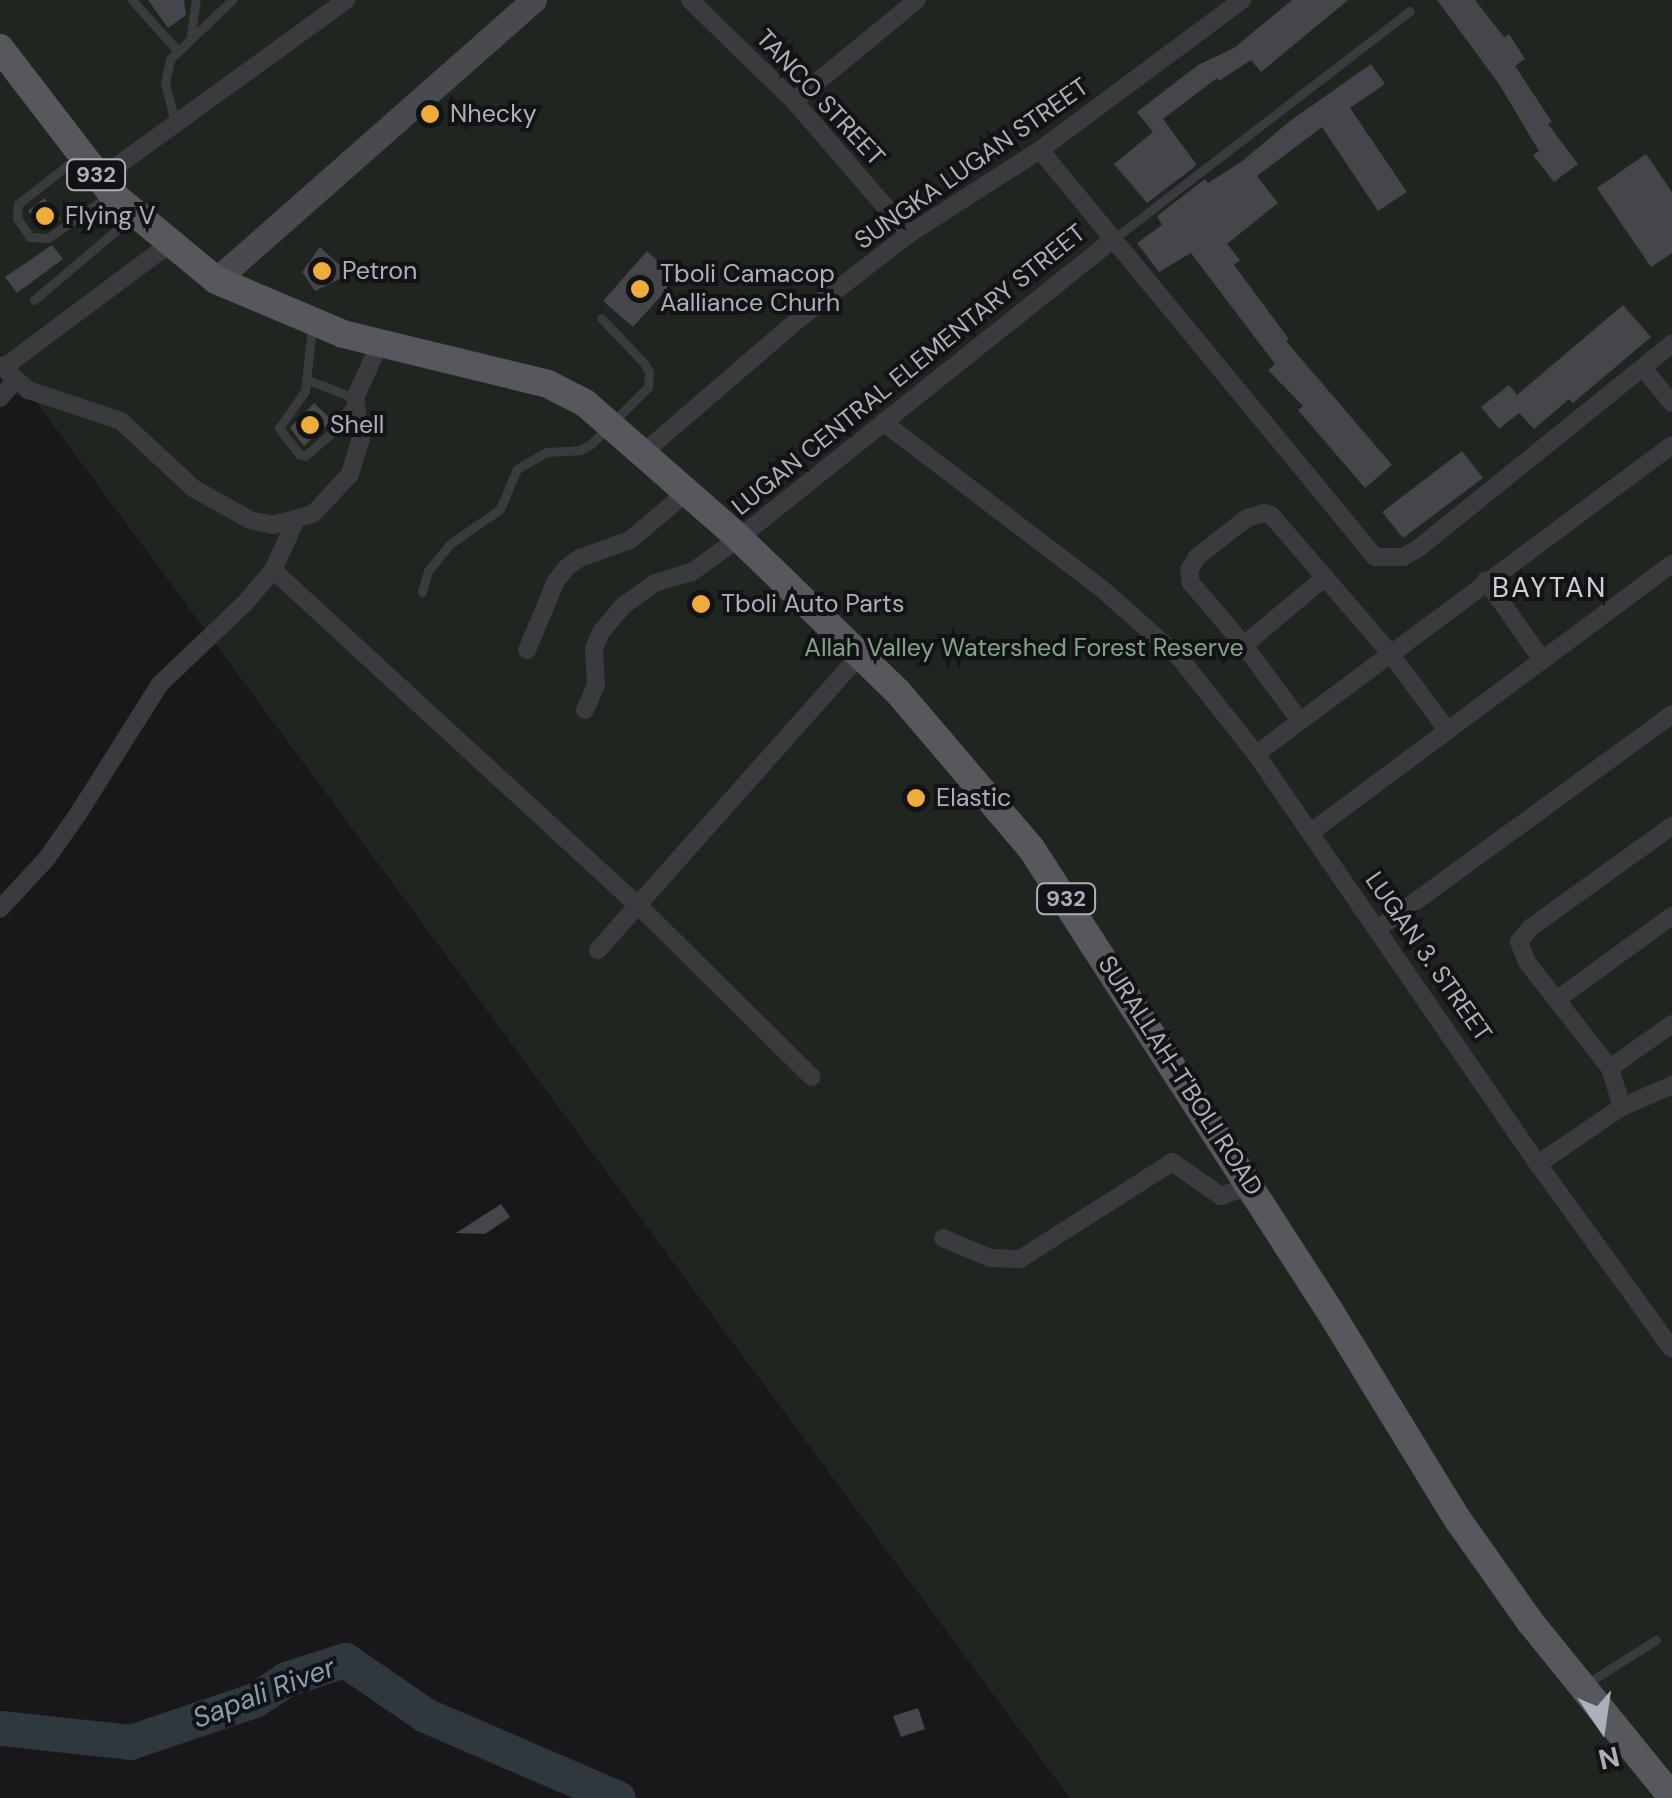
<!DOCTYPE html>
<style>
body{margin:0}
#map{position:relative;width:1672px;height:1798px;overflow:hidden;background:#18181b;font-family:"DM Sans",sans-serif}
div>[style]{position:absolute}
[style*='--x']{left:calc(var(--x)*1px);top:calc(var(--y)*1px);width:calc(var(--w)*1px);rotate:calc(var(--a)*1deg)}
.green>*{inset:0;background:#1e261f}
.river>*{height:35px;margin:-17.5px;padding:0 17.5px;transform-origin:17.5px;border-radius:17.5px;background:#2f383e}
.building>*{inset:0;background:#45464b}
.lane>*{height:9px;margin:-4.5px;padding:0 4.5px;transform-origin:4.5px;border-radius:4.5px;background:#3a3b3f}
.street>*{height:18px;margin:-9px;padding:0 9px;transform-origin:9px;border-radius:9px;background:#3a3b3f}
.secondary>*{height:25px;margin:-12.5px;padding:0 12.5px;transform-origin:12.5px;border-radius:12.5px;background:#484a4f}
.primary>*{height:28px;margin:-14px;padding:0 14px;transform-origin:14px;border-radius:14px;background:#56585e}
.dots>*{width:28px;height:28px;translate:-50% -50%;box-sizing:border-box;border:5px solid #131316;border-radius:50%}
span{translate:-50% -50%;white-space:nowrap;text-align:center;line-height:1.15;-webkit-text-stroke:8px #131316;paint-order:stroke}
.shield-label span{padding:2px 8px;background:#131316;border:2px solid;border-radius:8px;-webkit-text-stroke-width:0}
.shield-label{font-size:22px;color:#abb0ba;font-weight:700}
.street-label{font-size:25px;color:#abb0ba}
.poi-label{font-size:25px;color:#abb0ba}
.left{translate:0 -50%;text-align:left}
.park-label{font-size:25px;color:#83a484}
.neighbourhood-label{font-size:28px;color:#cccfd6;letter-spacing:2.5px}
.water-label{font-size:28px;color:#839fb4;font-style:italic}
.north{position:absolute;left:1552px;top:1678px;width:100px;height:100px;-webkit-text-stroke:8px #131316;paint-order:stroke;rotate:167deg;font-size:28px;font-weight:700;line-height:40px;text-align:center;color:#abb0ba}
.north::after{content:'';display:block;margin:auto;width:35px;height:45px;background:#abb0ba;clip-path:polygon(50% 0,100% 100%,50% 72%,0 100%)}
</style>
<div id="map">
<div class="green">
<i style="clip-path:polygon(0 0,1672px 0,1672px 1798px,1070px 1798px,0 353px)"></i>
</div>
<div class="river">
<i style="--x:0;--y:1728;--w:131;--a:6.1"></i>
<i style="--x:130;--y:1742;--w:131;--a:-18.7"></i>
<i style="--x:254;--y:1700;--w:38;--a:-33"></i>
<i style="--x:286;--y:1679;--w:62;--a:-17.9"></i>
<i style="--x:345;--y:1660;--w:97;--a:34.5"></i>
<i style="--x:425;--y:1715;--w:210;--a:23.3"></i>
</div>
<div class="building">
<i style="clip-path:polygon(148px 0,184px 0,186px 15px,168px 28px)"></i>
<i style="clip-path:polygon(1292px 0,1348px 0,1261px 72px,1251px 60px,1219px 81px,1217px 78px,1163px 119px,1197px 165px,1147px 203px,1114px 164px,1153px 132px,1137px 112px,1198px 65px,1234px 48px)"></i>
<i style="clip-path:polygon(1437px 0,1475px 0,1504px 37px,1509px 34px,1525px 59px,1515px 66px,1552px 122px,1548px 124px,1578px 164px,1554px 182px,1533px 155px,1539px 151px,1499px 84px)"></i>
<i style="clip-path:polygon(1371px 64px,1385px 84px,1350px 108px,1407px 192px,1378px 211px,1322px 127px,1257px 176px,1278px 203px,1227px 244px,1240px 260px,1234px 265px,1289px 339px,1286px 341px,1392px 465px,1365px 488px,1298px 410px,1303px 406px,1268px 370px,1275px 364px,1191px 253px,1159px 272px,1137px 243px,1162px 225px,1157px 216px,1205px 179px,1208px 183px,1241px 162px,1290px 121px)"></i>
<i style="clip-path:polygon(1646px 154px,1672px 192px,1672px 253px,1651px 267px,1597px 188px)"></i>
<i style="clip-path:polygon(44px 198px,61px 219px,46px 230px,28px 211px)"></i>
<i style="clip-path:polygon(52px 245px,63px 259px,17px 293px,5px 277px)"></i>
<i style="clip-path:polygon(320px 247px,349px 274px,315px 291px,302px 272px)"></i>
<i style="clip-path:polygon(647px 251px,677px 278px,633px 327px,603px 301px)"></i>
<i style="clip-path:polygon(1623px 305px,1651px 337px,1573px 403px,1569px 399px,1534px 429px,1519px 413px,1499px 429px,1481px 407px,1509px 385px,1517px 395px)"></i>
<i style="clip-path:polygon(314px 403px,332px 420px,304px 446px,290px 428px)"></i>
<i style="clip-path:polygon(1462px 451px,1483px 478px,1403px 538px,1382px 512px)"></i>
<i style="clip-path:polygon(501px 1204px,510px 1217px,485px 1234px,456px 1233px)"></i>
<i style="clip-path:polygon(918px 1708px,925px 1729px,901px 1737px,893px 1716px)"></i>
</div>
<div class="lane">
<i style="--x:132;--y:0;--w:66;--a:48.1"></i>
<i style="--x:191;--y:34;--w:34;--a:-82"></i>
<i style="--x:175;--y:123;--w:41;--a:-104"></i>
<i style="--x:165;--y:83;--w:25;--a:-78"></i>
<i style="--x:170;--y:59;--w:86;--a:-43.6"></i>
<i style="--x:78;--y:157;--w:76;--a:141.9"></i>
<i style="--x:18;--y:204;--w:14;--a:94"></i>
<i style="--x:17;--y:218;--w:23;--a:56"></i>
<i style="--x:30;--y:237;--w:18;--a:3"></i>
<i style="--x:48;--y:238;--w:75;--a:-34.7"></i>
<i style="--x:1111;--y:241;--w:377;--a:-37.6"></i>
<i style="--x:34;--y:300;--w:128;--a:-40.3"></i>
<i style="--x:308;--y:380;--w:50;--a:21"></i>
<i style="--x:355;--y:398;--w:36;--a:122"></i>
<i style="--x:336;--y:429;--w:41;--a:138.9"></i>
<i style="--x:305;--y:456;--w:6;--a:-162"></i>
<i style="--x:299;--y:454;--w:33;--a:-128"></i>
<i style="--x:279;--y:428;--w:45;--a:-54.9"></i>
<i style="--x:305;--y:391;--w:63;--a:-83.7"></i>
<i style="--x:422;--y:592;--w:22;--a:-74"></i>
<i style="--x:428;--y:571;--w:35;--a:-51"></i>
<i style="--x:450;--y:544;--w:61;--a:-35"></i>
<i style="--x:500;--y:509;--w:43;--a:-67"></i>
<i style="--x:517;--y:469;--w:34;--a:-30"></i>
<i style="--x:547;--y:452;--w:33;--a:-3"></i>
<i style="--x:580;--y:450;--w:13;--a:-29"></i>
<i style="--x:591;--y:444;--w:81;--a:-45"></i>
<i style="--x:648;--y:387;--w:15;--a:-86"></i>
<i style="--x:649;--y:372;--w:10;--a:-119"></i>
<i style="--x:644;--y:363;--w:62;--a:-133.7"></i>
<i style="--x:1586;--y:1684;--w:83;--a:-32.2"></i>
</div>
<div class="street">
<i style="--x:690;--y:0;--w:145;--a:44.2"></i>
<i style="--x:794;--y:101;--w:176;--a:49.2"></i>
<i style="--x:794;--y:101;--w:159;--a:-39.4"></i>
<i style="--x:1040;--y:150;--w:527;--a:50.54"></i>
<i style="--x:1375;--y:557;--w:28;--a:0"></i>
<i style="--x:1403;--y:557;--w:20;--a:-30"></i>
<i style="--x:1420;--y:547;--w:324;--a:-38.9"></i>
<i style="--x:99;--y:179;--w:305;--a:-35.9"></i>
<i style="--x:0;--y:365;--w:38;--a:42"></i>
<i style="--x:28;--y:390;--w:98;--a:18.4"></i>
<i style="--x:121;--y:421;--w:98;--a:42.9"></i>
<i style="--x:193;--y:488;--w:65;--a:29.3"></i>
<i style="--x:250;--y:520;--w:24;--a:12"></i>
<i style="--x:273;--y:525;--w:41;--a:-15.4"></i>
<i style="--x:313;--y:514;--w:54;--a:-47.2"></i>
<i style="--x:350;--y:474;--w:37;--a:-73"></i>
<i style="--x:361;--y:439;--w:41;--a:-98.3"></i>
<i style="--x:355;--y:398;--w:58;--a:-65.6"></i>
<i style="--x:3;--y:368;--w:206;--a:-36.7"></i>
<i style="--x:1643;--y:368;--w:45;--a:50.4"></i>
<i style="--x:0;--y:398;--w:23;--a:-49"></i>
<i style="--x:883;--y:422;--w:274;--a:37.3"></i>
<i style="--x:1101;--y:588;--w:104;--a:41.5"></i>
<i style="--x:1179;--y:657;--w:124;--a:51.6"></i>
<i style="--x:1256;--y:754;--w:498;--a:55.5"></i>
<i style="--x:1538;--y:1164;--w:228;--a:54.1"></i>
<i style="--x:643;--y:453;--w:207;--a:-40.7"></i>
<i style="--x:800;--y:318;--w:138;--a:-37.6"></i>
<i style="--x:909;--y:234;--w:156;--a:-32.7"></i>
<i style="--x:1040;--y:150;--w:252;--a:-36.6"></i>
<i style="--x:273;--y:570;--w:497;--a:42.6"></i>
<i style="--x:639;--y:906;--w:243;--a:44.7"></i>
<i style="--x:1486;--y:580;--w:98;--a:55"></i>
<i style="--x:1244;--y:645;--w:82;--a:-130.5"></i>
<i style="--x:1191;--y:583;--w:13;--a:-99"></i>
<i style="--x:1189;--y:570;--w:15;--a:-58"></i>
<i style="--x:1197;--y:557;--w:63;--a:-38"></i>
<i style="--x:1247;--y:518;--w:17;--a:-17"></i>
<i style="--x:1263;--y:513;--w:8;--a:14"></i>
<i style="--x:1271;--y:515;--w:182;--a:49.2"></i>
<i style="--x:1390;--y:653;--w:97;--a:53.4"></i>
<i style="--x:527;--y:650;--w:75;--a:-67.2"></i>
<i style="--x:556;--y:581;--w:16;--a:-52"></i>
<i style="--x:566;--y:568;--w:17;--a:-36"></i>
<i style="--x:580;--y:558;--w:53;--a:-19.8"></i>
<i style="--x:630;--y:540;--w:75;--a:-40.1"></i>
<i style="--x:585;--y:710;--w:27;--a:-66"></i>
<i style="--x:596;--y:685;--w:36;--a:-93"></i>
<i style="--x:594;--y:649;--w:18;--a:-68"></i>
<i style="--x:601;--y:632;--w:35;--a:-50"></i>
<i style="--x:624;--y:605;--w:38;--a:-35"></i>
<i style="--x:655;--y:583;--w:39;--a:-17"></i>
<i style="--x:692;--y:572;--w:58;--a:-35.9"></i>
<i style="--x:739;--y:538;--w:476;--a:-38.6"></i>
<i style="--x:1300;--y:721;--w:94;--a:-126.4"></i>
<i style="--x:1244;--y:645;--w:106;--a:-40"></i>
<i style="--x:1256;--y:754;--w:518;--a:-36.6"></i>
<i style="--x:1311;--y:832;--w:450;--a:-36.6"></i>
<i style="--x:0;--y:909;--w:69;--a:-47.3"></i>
<i style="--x:47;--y:858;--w:54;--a:-54.8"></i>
<i style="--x:78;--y:814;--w:154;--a:-57.8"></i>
<i style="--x:160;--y:684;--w:117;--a:-43.6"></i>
<i style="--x:245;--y:603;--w:43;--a:-49.7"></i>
<i style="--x:273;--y:570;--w:53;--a:-65.4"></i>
<i style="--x:1379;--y:928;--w:363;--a:-36.1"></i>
<i style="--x:598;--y:950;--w:395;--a:-48.4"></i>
<i style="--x:1559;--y:998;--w:140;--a:-36"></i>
<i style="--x:1610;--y:1068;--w:76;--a:-35.4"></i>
<i style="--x:1622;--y:1107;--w:41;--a:-107.1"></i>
<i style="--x:1610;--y:1068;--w:135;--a:-128.1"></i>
<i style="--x:1527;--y:962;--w:22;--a:-112"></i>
<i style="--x:1519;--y:942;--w:18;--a:-52"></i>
<i style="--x:1530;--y:928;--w:175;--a:-35.7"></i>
<i style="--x:1538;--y:1164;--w:102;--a:-34.2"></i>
<i style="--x:1622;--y:1107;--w:55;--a:-23.7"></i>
<i style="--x:943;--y:1238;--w:51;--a:23.1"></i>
<i style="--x:990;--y:1258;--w:30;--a:2"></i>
<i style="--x:1020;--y:1259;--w:180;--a:-32.5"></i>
<i style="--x:1172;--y:1162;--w:60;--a:34.8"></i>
<i style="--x:1221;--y:1196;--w:30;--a:-20"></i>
</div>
<div class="secondary">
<i style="--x:216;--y:280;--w:424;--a:-41.4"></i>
</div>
<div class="primary">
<i style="--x:0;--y:48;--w:184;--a:52.5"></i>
<i style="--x:112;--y:194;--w:135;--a:39.6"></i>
<i style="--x:216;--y:280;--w:138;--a:23"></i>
<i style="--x:343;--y:334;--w:211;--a:13.7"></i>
<i style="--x:548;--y:384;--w:42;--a:27.2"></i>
<i style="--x:585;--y:403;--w:205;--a:41.2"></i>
<i style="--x:739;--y:538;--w:221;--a:44.1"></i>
<i style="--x:898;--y:692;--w:205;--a:49.6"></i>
<i style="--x:1031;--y:848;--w:553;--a:57.17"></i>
<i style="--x:1331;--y:1313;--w:243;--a:58.5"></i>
<i style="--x:1458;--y:1520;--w:126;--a:54.7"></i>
<i style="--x:1531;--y:1623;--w:224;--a:51"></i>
</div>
<div class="dots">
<i style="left:430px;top:114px;background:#eeac3d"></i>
<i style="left:45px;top:216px;background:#eeac3d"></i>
<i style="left:322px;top:271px;background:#eeac3d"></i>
<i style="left:640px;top:289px;background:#eeac3d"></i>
<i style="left:310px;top:425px;background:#eeac3d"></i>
<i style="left:701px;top:604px;background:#eeac3d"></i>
<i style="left:916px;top:798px;background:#eeac3d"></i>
</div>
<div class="shield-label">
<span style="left:96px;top:175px">932</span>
<span style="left:1066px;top:899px">932</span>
</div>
<div class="street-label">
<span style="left:820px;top:98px;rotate:47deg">TANCO STREET</span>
<span style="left:972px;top:164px;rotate:-35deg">SUNGKA LUGAN STREET</span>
<span style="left:909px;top:370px;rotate:-39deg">LUGAN CENTRAL ELEMENTARY STREET</span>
<span style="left:1428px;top:957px;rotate:55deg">LUGAN 3. STREET</span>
<span style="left:1180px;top:1076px;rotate:57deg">SURALLAH-T'BOLI ROAD</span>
</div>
<div class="poi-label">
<span class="left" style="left:450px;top:114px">Nhecky</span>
<span class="left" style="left:65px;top:216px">Flying V</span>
<span class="left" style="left:342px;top:271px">Petron</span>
<span class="left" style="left:660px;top:289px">Tboli Camacop<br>Aalliance Churh</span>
<span class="left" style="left:330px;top:425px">Shell</span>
<span class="left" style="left:721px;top:604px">Tboli Auto Parts</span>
<span class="left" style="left:936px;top:798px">Elastic</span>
</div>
<div class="park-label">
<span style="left:1024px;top:648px">Allah Valley Watershed Forest Reserve</span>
</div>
<div class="neighbourhood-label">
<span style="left:1550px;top:588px">BAYTAN</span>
</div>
<div class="water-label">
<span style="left:264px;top:1693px;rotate:-21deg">Sapali River</span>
</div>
<div class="north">N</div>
</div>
